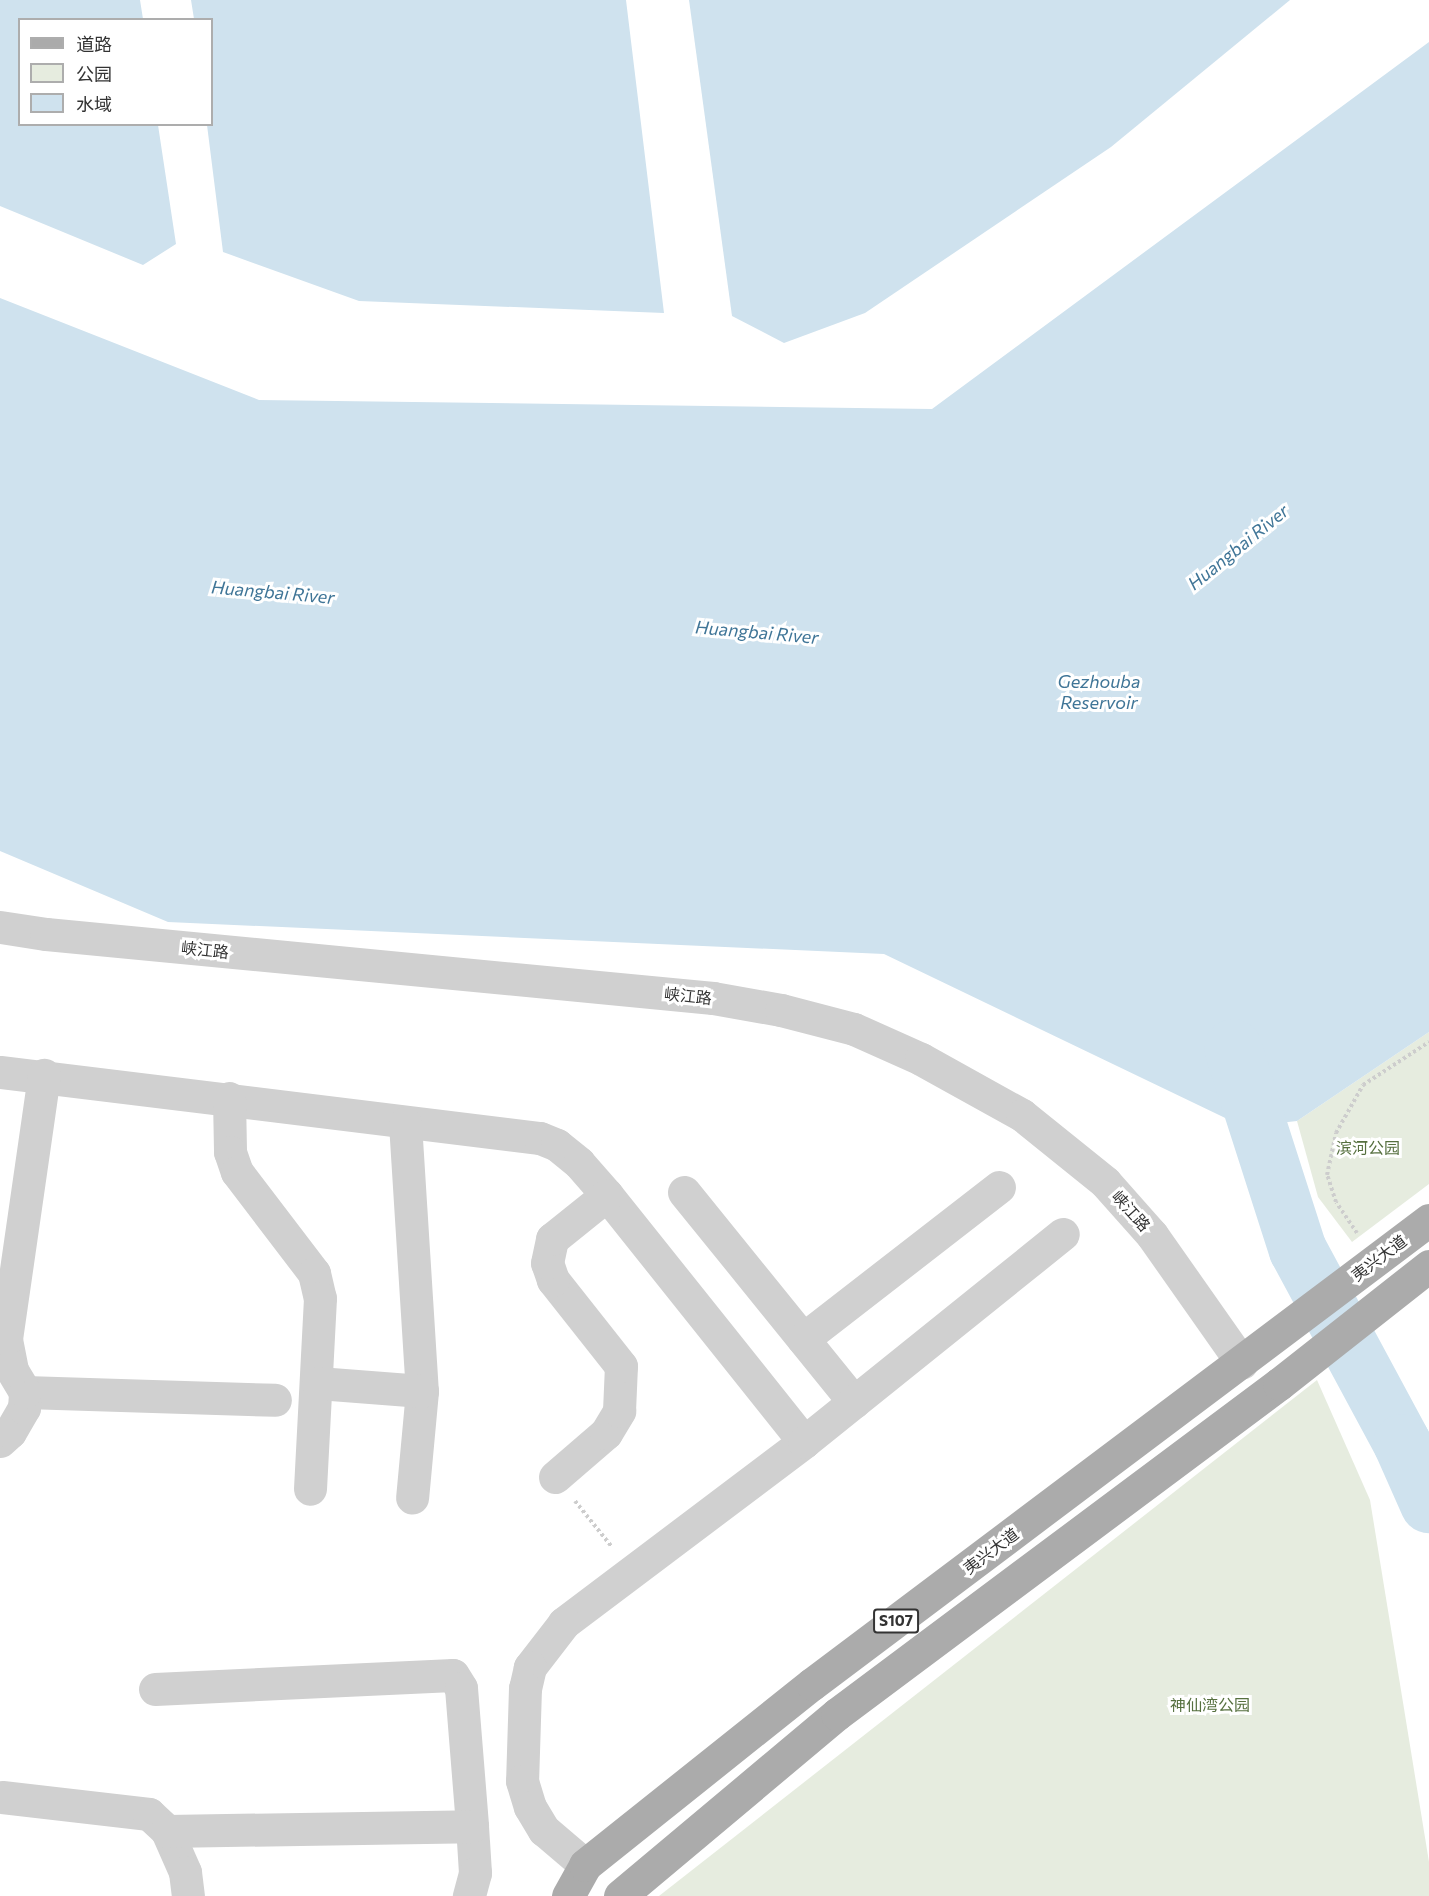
<!DOCTYPE html>
<meta charset="utf-8">
<style>
body{margin:0}
#map{position:relative;width:1429px;height:1896px;overflow:hidden;background:#fff;font-family:Commissioner,"Noto Sans SC",sans-serif}
div>[style]{position:absolute}
[style*='--x']{left:calc(var(--x)*1px);top:calc(var(--y)*1px);width:calc(var(--w)*1px);rotate:calc(var(--a)*1deg)}
.green>*{inset:0;background:#e6ecdf}
.water>*{inset:0;background:#cfe2ee}
.river>*{height:58px;margin:-29px;padding:0 29px;transform-origin:29px;border-radius:29px;background:#cfe2ee}
.path>*{height:4px;margin-top:-2px;transform-origin:0;background:repeating-linear-gradient(90deg,#cdcdcd 0 3px,transparent 0 6px)}
.minor>*{height:33px;margin:-16.5px;padding:0 16.5px;transform-origin:16.5px;border-radius:16.5px;background:#d0d0d0}
.major>*{height:33px;margin:-16.5px;padding:0 16.5px;transform-origin:16.5px;border-radius:16.5px;background:#ababab}
span{translate:-50% -50%;white-space:nowrap;text-align:center;line-height:1.15;-webkit-text-stroke:6px #fff;paint-order:stroke}
.shield-label span{padding:2px 4px;background:#fff;border:2px solid;border-radius:4px;-webkit-text-stroke-width:0}
.shield-label{font-size:15px;color:#333;font-weight:700}
.street-label{font-size:16px;color:#333}
.park-label{font-size:16px;color:#56703f}
.water-label{font-size:18px;color:#3f7597;font-style:italic}
.legend{position:absolute;left:18px;top:18px;width:195px;height:108px;box-sizing:border-box;background:#fff;border:2px solid #adadad;margin:0;padding:8px 10px;list-style:none;font-size:18px;color:#333}
.legend li{display:flex;align-items:center;gap:12px;height:30px}
.legend b{width:30px;border:2px solid #adadad}
</style>
<div id="map">
<div class="green">
<i style="clip-path:polygon(1429px 1032px,1429px 1184px,1352px 1242px,1318px 1197px,1297px 1121px)"></i>
<i style="clip-path:polygon(1317px 1380px,1370px 1500px,1429px 1862px,1429px 1896px,659px 1896px)"></i>
</div>
<div class="water">
<i style="clip-path:polygon(0 0,140px 0,143px 19px,20px 20px,20px 124px,158px 125px,176px 244px,143px 265px,0 206px)"></i>
<i style="clip-path:polygon(191px 0,626px 0,664px 313px,359px 301px,223px 252px,207px 125px,212px 124px,212px 20px,194px 19px)"></i>
<i style="clip-path:polygon(689px 0,1290px 0,1111px 147px,865px 313px,784px 343px,732px 316px)"></i>
<i style="clip-path:polygon(1429px 42px,1429px 1032px,1297px 1121px,1244px 1127px,884px 954px,168px 922px,0 851px,0 298px,259px 400px,932px 409px)"></i>
</div>
<div class="river">
<i style="--x:1233;--y:1048;--w:212;--a:72.2"></i>
<i style="--x:1298;--y:1250;--w:219;--a:61.7"></i>
<i style="--x:1402;--y:1443;--w:67;--a:66.1"></i>
</div>
<div class="path">
<i style="--x:1357;--y:1233;--w:37;--a:-124"></i>
<i style="--x:1336;--y:1202;--w:28;--a:-108"></i>
<i style="--x:1327;--y:1175;--w:43;--a:-77.9"></i>
<i style="--x:1336;--y:1133;--w:55;--a:-60.6"></i>
<i style="--x:1363;--y:1085;--w:79;--a:-33.1"></i>
<i style="--x:575;--y:1501;--w:59;--a:51.2"></i>
</div>
<div class="minor">
<i style="--x:0;--y:927;--w:47;--a:8.7"></i>
<i style="--x:46;--y:934;--w:670;--a:5.48"></i>
<i style="--x:713;--y:998;--w:69;--a:10"></i>
<i style="--x:781;--y:1010;--w:75;--a:14.6"></i>
<i style="--x:854;--y:1029;--w:73;--a:24.1"></i>
<i style="--x:921;--y:1059;--w:115;--a:29"></i>
<i style="--x:1022;--y:1115;--w:107;--a:38.9"></i>
<i style="--x:1105;--y:1182;--w:71;--a:48.4"></i>
<i style="--x:1152;--y:1235;--w:156;--a:54.9"></i>
<i style="--x:0;--y:1072;--w:544;--a:6.97"></i>
<i style="--x:540;--y:1138;--w:18;--a:22"></i>
<i style="--x:557;--y:1145;--w:28;--a:39"></i>
<i style="--x:579;--y:1163;--w:43;--a:48.8"></i>
<i style="--x:607;--y:1195;--w:316;--a:51.4"></i>
<i style="--x:804;--y:1442;--w:301;--a:143"></i>
<i style="--x:564;--y:1623;--w:56;--a:127.7"></i>
<i style="--x:530;--y:1667;--w:22;--a:103"></i>
<i style="--x:525;--y:1688;--w:93;--a:91.8"></i>
<i style="--x:522;--y:1781;--w:27;--a:73"></i>
<i style="--x:530;--y:1807;--w:27;--a:59"></i>
<i style="--x:544;--y:1830;--w:54;--a:40.5"></i>
<i style="--x:229;--y:1098;--w:54;--a:88.9"></i>
<i style="--x:230;--y:1152;--w:21;--a:71"></i>
<i style="--x:237;--y:1172;--w:127;--a:52.7"></i>
<i style="--x:314;--y:1273;--w:26;--a:77"></i>
<i style="--x:320;--y:1298;--w:191;--a:93"></i>
<i style="--x:405;--y:1123;--w:269;--a:86.4"></i>
<i style="--x:422;--y:1391;--w:107;--a:95.3"></i>
<i style="--x:684;--y:1192;--w:270;--a:51"></i>
<i style="--x:803;--y:1339;--w:248;--a:-37.8"></i>
<i style="--x:318;--y:1383;--w:104;--a:4.4"></i>
<i style="--x:25;--y:1392;--w:250;--a:1.8"></i>
<i style="--x:0;--y:1441;--w:13;--a:-42"></i>
<i style="--x:10;--y:1432;--w:28;--a:-60"></i>
<i style="--x:24;--y:1408;--w:16;--a:-86"></i>
<i style="--x:25;--y:1392;--w:26;--a:-121"></i>
<i style="--x:12;--y:1370;--w:32;--a:-101"></i>
<i style="--x:6;--y:1339;--w:267;--a:-81.8"></i>
<i style="--x:804;--y:1442;--w:332;--a:-38.8"></i>
<i style="--x:555;--y:1477;--w:67;--a:-40.8"></i>
<i style="--x:606;--y:1433;--w:26;--a:-59"></i>
<i style="--x:619;--y:1411;--w:45;--a:-87.5"></i>
<i style="--x:621;--y:1366;--w:110;--a:-128.3"></i>
<i style="--x:553;--y:1280;--w:18;--a:-109"></i>
<i style="--x:547;--y:1263;--w:25;--a:-78"></i>
<i style="--x:552;--y:1239;--w:70;--a:-38.7"></i>
<i style="--x:155;--y:1689;--w:298;--a:-2.7"></i>
<i style="--x:453;--y:1675;--w:15;--a:58"></i>
<i style="--x:461;--y:1688;--w:138;--a:85.4"></i>
<i style="--x:472;--y:1826;--w:47;--a:86.3"></i>
<i style="--x:475;--y:1873;--w:24;--a:105"></i>
<i style="--x:2;--y:1797;--w:148;--a:6.6"></i>
<i style="--x:149;--y:1814;--w:25;--a:43"></i>
<i style="--x:167;--y:1831;--w:45;--a:66.3"></i>
<i style="--x:185;--y:1872;--w:24;--a:83"></i>
<i style="--x:167;--y:1831;--w:305;--a:-0.9"></i>
</div>
<div class="major">
<i style="--x:568;--y:1896;--w:35;--a:-61"></i>
<i style="--x:585;--y:1865;--w:290;--a:-38.6"></i>
<i style="--x:812;--y:1684;--w:772;--a:-36.94"></i>
<i style="--x:620;--y:1896;--w:283;--a:-40"></i>
<i style="--x:837;--y:1714;--w:552;--a:-36.75"></i>
<i style="--x:1279;--y:1384;--w:191;--a:-38.2"></i>
</div>
<div class="shield-label">
<span style="left:896px;top:1621px">S107</span>
</div>
<div class="street-label">
<span style="left:205px;top:950px;rotate:6deg">峡江路</span>
<span style="left:688px;top:996px;rotate:6deg">峡江路</span>
<span style="left:1131px;top:1211px;rotate:48deg">峡江路</span>
<span style="left:1379px;top:1258px;rotate:-37deg">夷兴大道</span>
<span style="left:991px;top:1551px;rotate:-37deg">夷兴大道</span>
</div>
<div class="park-label">
<span style="left:1368px;top:1148px">滨河公园</span>
<span style="left:1210px;top:1705px">神仙湾公园</span>
</div>
<div class="water-label">
<span style="left:1238px;top:547px;rotate:-39deg">Huangbai River</span>
<span style="left:273px;top:592px;rotate:5deg">Huangbai River</span>
<span style="left:757px;top:632px;rotate:5deg">Huangbai River</span>
<span style="left:1099px;top:692px">Gezhouba<br>Reservoir</span>
</div>
<ul class="legend">
<li><b style="height:8px;background:#ababab"></b>道路</li>
<li><b style="height:16px;background:#e6ecdf"></b>公园</li>
<li><b style="height:16px;background:#cfe2ee"></b>水域</li>
</ul>
</div>
